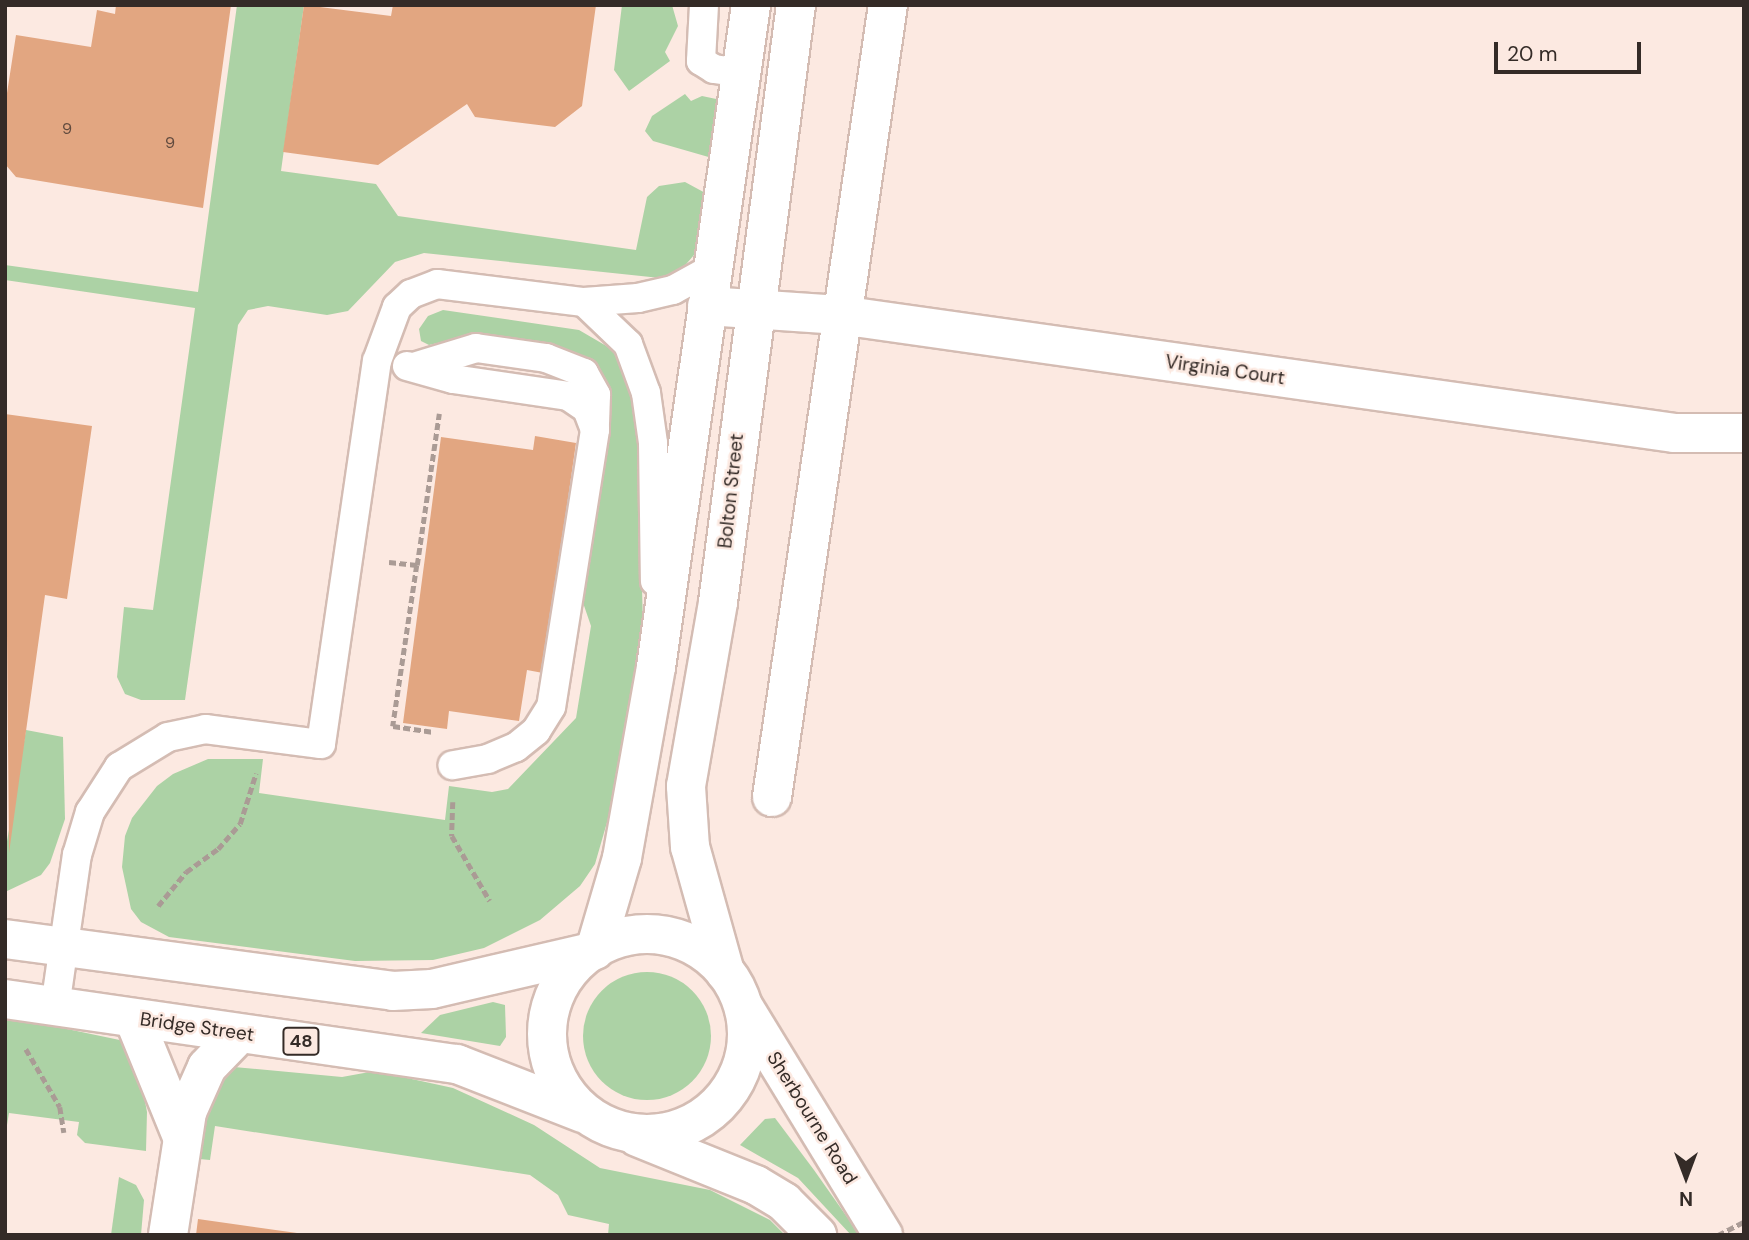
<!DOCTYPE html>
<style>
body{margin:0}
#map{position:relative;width:1749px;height:1240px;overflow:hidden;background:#fce9e1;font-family:"DM Sans",sans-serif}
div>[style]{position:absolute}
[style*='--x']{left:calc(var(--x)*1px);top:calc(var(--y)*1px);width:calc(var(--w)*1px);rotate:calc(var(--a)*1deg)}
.green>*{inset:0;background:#acd2a5}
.round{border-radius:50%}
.building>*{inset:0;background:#e2a681}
.path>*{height:4.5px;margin-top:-2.25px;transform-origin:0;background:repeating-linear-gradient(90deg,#aa9b95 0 7px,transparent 0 10.5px)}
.roads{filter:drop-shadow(2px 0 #d4bcb3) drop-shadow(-2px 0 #d4bcb3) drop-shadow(0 2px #d4bcb3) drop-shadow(0 -2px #d4bcb3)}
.lane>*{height:28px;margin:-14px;padding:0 14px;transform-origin:14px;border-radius:14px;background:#fff}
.street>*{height:38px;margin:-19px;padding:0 19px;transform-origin:19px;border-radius:19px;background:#fff}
.secondary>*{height:38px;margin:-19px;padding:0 19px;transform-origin:19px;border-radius:19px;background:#fff}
.primary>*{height:38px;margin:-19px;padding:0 19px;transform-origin:19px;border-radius:19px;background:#fff}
.primary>.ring{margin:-19px;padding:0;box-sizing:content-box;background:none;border:38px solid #fff;border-radius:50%}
span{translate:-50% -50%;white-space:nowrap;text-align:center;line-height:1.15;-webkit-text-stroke:5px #fce9e1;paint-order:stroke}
.number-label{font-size:16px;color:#604a3e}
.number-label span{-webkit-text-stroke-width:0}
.shield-label span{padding:2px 5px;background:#fce9e1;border:2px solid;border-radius:5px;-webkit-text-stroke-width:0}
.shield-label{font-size:18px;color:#342b27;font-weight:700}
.street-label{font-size:19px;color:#342b27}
.frame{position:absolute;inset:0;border:7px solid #342b27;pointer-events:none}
.north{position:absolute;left:1651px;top:1142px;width:70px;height:70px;-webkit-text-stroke:5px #fce9e1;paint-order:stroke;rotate:180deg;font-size:19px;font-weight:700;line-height:28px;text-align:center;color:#342b27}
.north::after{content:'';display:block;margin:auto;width:24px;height:32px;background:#342b27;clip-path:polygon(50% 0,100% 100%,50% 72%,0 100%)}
.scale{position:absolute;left:1494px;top:42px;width:147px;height:32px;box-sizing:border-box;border:4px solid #342b27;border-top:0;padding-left:9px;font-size:21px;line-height:24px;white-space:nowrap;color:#342b27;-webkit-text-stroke:5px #fce9e1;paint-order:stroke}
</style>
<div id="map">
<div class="green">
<i style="clip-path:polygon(237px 5px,304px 5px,281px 171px,376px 184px,398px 216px,636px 250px,647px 197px,659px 186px,685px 182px,709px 195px,702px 241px,694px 255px,681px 270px,660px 278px,424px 253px,395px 262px,348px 311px,327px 315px,268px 306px,248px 310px,238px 325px,185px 700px,141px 700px,125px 694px,117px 677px,124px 607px,153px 610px,195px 308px,5px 280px,5px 265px,198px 292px)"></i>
<i style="clip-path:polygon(622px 5px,672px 5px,678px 26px,665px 52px,670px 61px,629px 91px,614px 70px)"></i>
<i style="clip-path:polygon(685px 94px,691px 101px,702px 96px,721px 100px,712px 158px,653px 141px,645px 131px,652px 116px)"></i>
<i style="clip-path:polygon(443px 310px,579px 330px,615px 351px,629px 376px,638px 445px,644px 660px,625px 760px,595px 864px,580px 886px,540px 920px,484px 948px,433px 960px,355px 961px,169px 937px,141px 922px,131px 909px,122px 867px,125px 836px,132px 818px,157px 786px,173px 774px,208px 759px,263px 759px,259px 793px,445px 820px,449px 786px,492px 792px,508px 789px,576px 718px,591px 626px,580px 594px,607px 389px,604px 378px,578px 354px,550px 346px,460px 338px,429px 345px,421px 341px,419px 329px,428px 316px)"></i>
<i style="clip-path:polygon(26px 730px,63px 737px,65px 819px,50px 863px,41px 875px,5px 892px,5px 853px)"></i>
<i class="round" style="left:583px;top:972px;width:128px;height:128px"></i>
<i style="clip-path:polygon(493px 1002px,505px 1005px,506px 1037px,500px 1046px,421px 1033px,440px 1015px)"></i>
<i style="clip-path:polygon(5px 1016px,134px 1043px,147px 1112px,146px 1151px,85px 1143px,77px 1135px,79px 1122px,9px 1113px,5px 1137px)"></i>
<i style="clip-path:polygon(234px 1067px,342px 1077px,375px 1071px,453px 1088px,534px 1125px,600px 1168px,710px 1190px,770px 1220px,785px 1235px,608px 1235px,609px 1224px,568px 1215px,558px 1195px,530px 1175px,215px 1126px,210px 1160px,199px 1159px,207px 1108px,223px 1073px)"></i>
<i style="clip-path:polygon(775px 1118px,814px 1170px,859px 1234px,851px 1235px,798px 1178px,740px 1145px,765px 1119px)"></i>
<i style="clip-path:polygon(119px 1177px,136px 1185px,144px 1200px,141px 1235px,111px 1235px)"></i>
</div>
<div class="building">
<i style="clip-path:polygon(116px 5px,231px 5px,203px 208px,16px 177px,5px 164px,5px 106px,16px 35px,91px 47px,97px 10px,115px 14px)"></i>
<i style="clip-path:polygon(304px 5px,391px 16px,393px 5px,596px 5px,582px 106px,555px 127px,475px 117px,467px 104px,378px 165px,283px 152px)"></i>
<i style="clip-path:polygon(5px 414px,92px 426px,67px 599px,45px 595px,9px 853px)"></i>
<i style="clip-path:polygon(535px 436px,576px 443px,543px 673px,527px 670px,519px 721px,449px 711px,447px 729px,403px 723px,441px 437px,533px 450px)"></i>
<i style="clip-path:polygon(198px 1219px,297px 1233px,297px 1235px,196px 1235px)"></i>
</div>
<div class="path">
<i style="--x:389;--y:562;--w:28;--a:6"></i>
<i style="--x:417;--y:565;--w:163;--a:98.5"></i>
<i style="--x:393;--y:726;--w:41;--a:8.3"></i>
<i style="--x:417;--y:565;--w:153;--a:-81.7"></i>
<i style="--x:453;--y:802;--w:34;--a:92"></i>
<i style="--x:452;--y:836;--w:75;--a:59.7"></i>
<i style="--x:158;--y:906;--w:44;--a:-50.5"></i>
<i style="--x:186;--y:872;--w:39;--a:-36"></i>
<i style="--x:218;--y:849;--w:33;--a:-49"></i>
<i style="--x:240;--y:824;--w:53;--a:-72.6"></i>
<i style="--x:26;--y:1049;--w:67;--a:59.6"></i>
<i style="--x:60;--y:1107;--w:26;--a:81"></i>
<i style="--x:1718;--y:1235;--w:29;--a:-27"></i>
</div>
<div class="roads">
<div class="lane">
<i style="--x:704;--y:5;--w:56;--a:93.1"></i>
<i style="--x:701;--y:61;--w:15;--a:32"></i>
<i style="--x:714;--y:69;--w:28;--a:8"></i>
<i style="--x:584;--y:302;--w:61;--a:43.7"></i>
<i style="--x:628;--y:344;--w:52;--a:69.8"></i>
<i style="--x:646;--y:393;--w:50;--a:82"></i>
<i style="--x:653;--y:443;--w:138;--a:89.2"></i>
<i style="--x:407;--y:366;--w:48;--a:15.8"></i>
<i style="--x:453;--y:379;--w:116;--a:8.4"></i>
<i style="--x:568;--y:396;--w:23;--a:34"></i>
<i style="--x:587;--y:409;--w:22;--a:69"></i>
<i style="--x:414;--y:367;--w:65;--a:-17"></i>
<i style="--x:476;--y:348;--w:71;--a:8.1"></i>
<i style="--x:546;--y:358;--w:41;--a:21.5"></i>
<i style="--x:584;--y:373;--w:25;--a:61"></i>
<i style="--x:596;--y:395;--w:35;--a:92"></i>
<i style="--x:595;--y:430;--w:280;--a:99"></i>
<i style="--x:551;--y:707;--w:28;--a:122"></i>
<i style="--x:536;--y:731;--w:26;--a:141"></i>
<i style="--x:516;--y:747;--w:30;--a:157"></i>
<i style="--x:488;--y:759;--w:36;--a:170"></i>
<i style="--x:55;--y:1007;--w:154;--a:-81.8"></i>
<i style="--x:77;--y:855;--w:45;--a:-73.2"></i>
<i style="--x:90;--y:812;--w:54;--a:-57.2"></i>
<i style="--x:119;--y:767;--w:57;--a:-31.5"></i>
<i style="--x:168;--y:737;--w:38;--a:-12"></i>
<i style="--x:205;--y:729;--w:117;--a:7.4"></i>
<i style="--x:321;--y:744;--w:387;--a:-81.7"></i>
<i style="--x:377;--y:361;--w:58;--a:-69.7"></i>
<i style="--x:397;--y:307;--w:19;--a:-43"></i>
<i style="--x:411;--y:294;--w:28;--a:-21"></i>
<i style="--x:437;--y:284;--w:148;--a:7"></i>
<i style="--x:584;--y:302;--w:54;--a:-4.2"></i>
<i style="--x:638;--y:298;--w:36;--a:-13"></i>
<i style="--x:673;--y:290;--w:43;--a:-28.9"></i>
</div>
<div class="street">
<i style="--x:707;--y:306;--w:133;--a:3.9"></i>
<i style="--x:840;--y:315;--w:842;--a:8.05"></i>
<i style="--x:1674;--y:433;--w:70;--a:0"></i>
<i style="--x:772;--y:797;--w:800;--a:-81.67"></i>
<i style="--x:134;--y:1019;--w:124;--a:67.8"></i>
<i style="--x:168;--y:1235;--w:124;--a:-81.2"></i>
<i style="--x:187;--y:1112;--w:49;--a:-66"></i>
<i style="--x:207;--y:1067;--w:46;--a:-45.9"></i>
</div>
<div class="secondary">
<i style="--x:595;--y:950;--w:96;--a:-73.6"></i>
<i style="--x:622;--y:858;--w:194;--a:-79.9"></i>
<i style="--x:656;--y:667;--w:669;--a:-81.83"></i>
<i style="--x:725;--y:972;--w:130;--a:-105.6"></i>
<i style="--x:690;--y:847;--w:61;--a:-93.8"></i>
<i style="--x:686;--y:786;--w:187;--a:-80.1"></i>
<i style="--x:718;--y:602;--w:602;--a:-82.56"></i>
</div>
<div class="primary">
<i class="ring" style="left:547px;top:934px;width:162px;height:162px"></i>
<i style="--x:5;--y:939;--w:391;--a:7.6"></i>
<i style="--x:393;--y:991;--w:39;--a:-3"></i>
<i style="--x:432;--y:989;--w:159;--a:-13.1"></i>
<i style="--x:5;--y:999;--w:457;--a:8.2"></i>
<i style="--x:457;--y:1064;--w:135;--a:21.3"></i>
<i style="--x:745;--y:1009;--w:265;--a:58.6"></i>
<i style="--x:637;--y:1137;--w:128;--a:22"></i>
<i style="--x:756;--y:1185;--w:33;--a:31"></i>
<i style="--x:784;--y:1202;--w:47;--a:45"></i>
</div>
</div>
<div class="number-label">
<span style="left:67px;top:129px">9</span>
<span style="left:170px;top:143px">9</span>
</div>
<div class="shield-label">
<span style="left:301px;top:1041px">48</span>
</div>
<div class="street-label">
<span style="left:1225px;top:370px;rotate:8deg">Virginia Court</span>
<span style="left:731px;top:491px;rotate:-84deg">Bolton Street</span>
<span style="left:197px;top:1027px;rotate:8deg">Bridge Street</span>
<span style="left:812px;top:1118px;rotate:58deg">Sherbourne Road</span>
</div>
<div class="frame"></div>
<div class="north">N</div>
<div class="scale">20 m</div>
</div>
